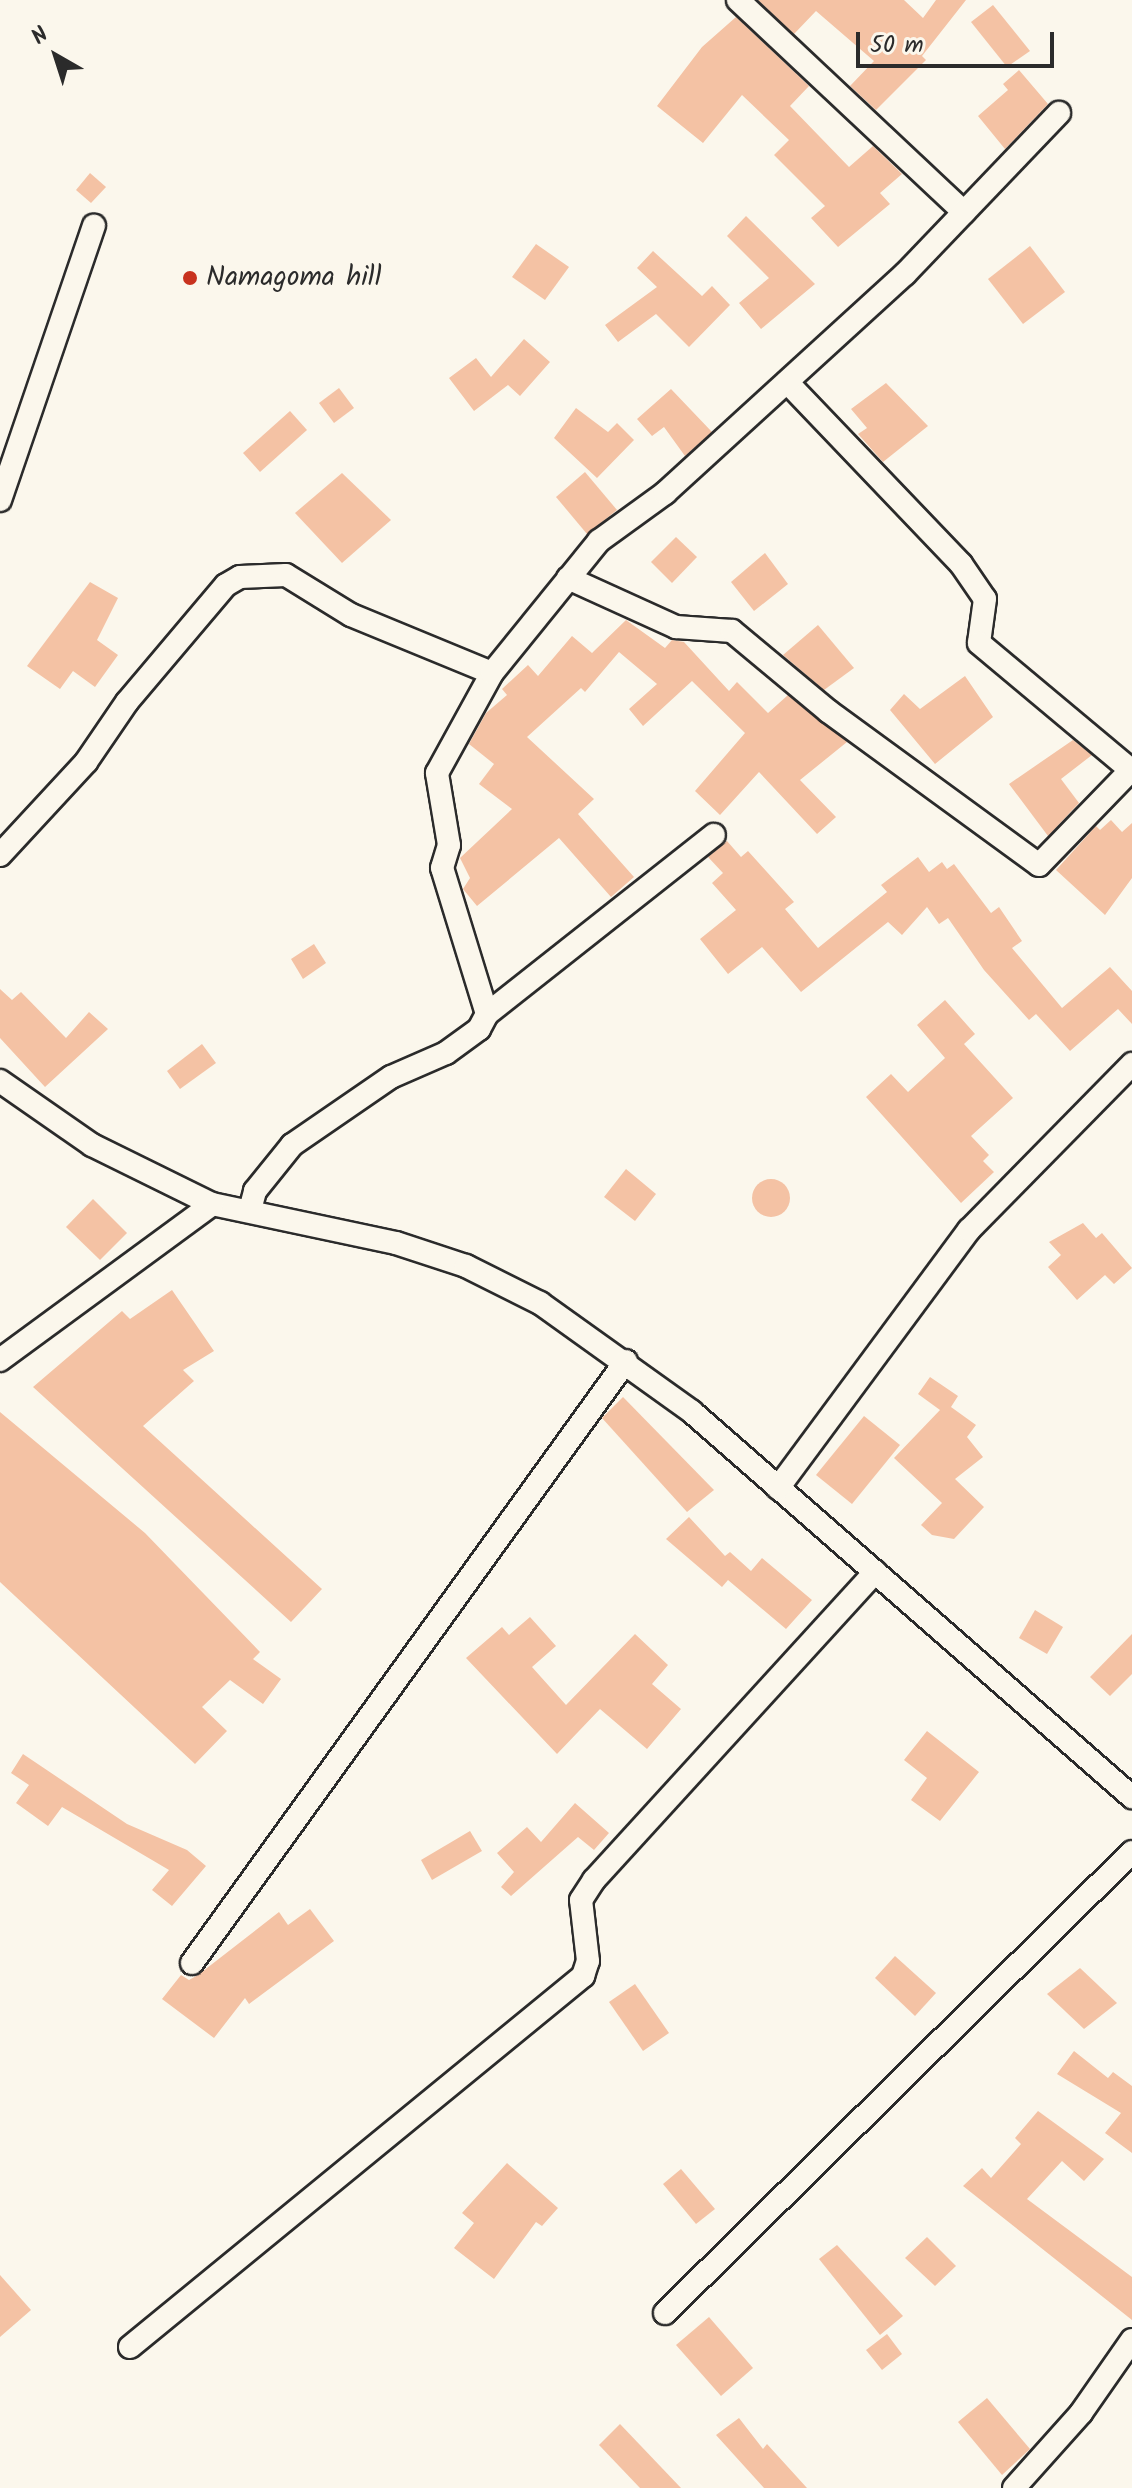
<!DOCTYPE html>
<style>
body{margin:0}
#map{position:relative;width:1132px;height:2488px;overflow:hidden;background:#fbf7ec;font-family:Kalam,sans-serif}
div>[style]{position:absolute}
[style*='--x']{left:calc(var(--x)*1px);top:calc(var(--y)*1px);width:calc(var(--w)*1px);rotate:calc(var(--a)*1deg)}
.building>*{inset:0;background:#f4c2a4}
.round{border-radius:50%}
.roads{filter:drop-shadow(2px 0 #2b2b2b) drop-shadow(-2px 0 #2b2b2b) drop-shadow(0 2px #2b2b2b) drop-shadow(0 -2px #2b2b2b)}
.minor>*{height:22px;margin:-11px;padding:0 11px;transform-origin:11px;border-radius:11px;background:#fbf7ec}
.dots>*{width:22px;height:22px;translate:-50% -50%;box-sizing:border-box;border:4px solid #fbf7ec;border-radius:50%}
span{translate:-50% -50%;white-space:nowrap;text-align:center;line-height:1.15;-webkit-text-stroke:6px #fbf7ec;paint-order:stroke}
.poi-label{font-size:28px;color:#2b2b2b}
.left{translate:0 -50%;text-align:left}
.north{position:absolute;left:16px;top:16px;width:80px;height:80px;-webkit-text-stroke:6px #fbf7ec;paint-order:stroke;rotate:321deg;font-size:22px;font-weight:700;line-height:32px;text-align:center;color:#2b2b2b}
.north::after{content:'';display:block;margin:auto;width:28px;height:36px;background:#2b2b2b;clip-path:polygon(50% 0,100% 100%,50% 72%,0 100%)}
.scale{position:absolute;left:856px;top:32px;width:198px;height:36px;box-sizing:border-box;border:4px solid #2b2b2b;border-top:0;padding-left:10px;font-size:24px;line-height:28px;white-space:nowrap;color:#2b2b2b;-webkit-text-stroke:6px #fbf7ec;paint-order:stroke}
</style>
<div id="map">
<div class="building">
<i style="clip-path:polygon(758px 0,904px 0,923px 18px,936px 0,966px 0,922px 56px,926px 60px,876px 110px,850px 86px,874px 61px,816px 11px,794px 34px)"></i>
<i style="clip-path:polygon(993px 5px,1030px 51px,1007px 67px,971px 22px)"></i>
<i style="clip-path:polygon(736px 17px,809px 86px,790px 106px,849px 167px,873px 146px,902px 174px,880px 193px,890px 204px,838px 247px,811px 218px,825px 206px,774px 155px,789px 140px,742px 95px,703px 143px,657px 106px,702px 47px)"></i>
<i style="clip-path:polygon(1019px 70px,1048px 104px,1005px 149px,978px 116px,1008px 90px,1003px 84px)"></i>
<i style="clip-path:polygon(90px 173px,106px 187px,91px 203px,76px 190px)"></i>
<i style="clip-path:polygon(746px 216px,815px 284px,761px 329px,739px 303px,769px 278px,727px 236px)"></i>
<i style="clip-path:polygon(536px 244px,569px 267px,545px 300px,512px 277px)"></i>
<i style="clip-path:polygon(1030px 246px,1065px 292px,1023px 324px,988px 279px)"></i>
<i style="clip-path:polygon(653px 251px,702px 296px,712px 286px,730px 305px,689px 347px,656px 314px,618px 342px,605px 325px,657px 287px,637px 268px)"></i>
<i style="clip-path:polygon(524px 339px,550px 362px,520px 396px,508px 385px,474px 411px,449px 378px,476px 358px,491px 377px)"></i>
<i style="clip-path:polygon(886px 383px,928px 426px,883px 462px,858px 434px,867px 428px,851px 409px)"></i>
<i style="clip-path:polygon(339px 388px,354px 408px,334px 423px,319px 403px)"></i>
<i style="clip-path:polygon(671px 389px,712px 432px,685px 456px,664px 427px,652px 436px,637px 419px)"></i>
<i style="clip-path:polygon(576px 408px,608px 432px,617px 423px,634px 440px,597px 478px,554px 438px)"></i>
<i style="clip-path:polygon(290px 411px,307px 430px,260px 472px,243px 453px)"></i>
<i style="clip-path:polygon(585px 472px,617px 510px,587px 534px,556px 497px)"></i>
<i style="clip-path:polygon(342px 473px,391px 520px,342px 563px,295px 513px)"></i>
<i style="clip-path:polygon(676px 537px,697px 557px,672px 583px,651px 562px)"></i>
<i style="clip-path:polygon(765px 553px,788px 584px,754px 611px,731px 582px)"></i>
<i style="clip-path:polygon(90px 582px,118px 598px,97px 640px,118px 655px,95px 687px,73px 671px,60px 689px,27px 666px)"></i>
<i style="clip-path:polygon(626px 620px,665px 648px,672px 640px,684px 642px,729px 691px,737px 682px,768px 713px,788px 695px,847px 742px,800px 780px,836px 817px,817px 834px,759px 772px,720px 815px,695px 791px,745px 733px,692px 681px,643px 726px,629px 709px,657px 684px,619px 652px,585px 692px,581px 688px,527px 737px,594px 799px,578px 814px,634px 877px,611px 897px,559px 838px,477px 906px,463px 889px,470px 878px,460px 858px,512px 809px,479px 784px,494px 764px,469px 744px,486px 713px,507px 695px,502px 689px,528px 665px,538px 676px,572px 636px,592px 653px)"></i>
<i style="clip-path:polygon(818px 625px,854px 668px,824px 690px,783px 655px)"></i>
<i style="clip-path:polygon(965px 676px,993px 717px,935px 764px,890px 710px,904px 694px,920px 709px)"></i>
<i style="clip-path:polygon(1073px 740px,1092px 755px,1061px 779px,1079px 803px,1048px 836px,1009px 784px)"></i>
<i style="clip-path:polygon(1111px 820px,1122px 832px,1132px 823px,1132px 878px,1105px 915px,1056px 870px,1096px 826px,1100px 830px)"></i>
<i style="clip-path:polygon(727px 841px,741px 857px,748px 851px,794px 902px,785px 909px,818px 948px,887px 892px,881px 885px,918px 857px,929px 872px,942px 862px,947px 869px,954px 864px,991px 913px,999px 907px,1022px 941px,1012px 948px,1062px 1008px,1110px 967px,1132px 991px,1132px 1024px,1118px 1009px,1070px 1051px,1036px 1014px,1029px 1020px,984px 970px,948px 918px,939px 924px,927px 907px,902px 935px,888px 922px,801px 992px,762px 947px,728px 974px,700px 939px,736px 910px,712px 883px,723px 873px,708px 857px)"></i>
<i style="clip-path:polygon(314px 944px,326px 963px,303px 979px,291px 959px)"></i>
<i style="clip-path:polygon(0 989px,12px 1000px,21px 992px,66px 1038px,89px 1012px,108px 1029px,45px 1087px,0 1038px)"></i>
<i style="clip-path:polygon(945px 1000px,975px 1034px,964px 1044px,1013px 1098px,971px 1136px,989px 1155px,983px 1161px,994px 1172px,961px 1203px,866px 1097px,891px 1074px,908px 1092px,945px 1058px,917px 1025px)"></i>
<i style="clip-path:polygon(202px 1044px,216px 1063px,180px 1089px,167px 1071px)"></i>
<i style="clip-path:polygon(626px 1169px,656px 1194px,635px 1221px,604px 1197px)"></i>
<i class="round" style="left:752px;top:1179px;width:38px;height:38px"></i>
<i style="clip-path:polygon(93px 1199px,127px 1233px,100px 1260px,66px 1227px)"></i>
<i style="clip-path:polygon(1083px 1223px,1096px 1238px,1102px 1233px,1132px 1268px,1114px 1284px,1105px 1275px,1077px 1300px,1048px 1267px,1061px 1255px,1049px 1242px)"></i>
<i style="clip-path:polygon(172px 1290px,214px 1351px,183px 1370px,194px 1381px,143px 1426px,322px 1589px,291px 1622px,33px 1387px,122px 1311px,130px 1319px)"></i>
<i style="clip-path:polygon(930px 1377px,958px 1396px,951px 1407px,976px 1425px,967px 1437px,983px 1457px,955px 1479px,984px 1507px,954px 1539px,932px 1535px,921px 1525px,942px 1503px,894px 1458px,940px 1410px,918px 1394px)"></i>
<i style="clip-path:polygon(623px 1397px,714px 1490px,687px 1512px,602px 1418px)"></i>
<i style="clip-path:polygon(0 1412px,145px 1533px,260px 1652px,253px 1659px,281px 1679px,263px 1704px,230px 1680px,202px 1707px,227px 1731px,195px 1764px,0 1582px)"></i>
<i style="clip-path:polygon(864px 1416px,900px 1445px,852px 1504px,816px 1475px)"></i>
<i style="clip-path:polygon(689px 1517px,725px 1556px,730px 1552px,751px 1571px,762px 1558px,812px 1600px,786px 1629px,728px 1580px,722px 1587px,666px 1539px)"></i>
<i style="clip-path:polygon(1035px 1610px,1063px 1627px,1047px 1654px,1019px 1638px)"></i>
<i style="clip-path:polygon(530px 1617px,556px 1646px,532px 1667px,566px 1705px,635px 1634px,668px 1665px,652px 1684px,681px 1709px,647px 1749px,600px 1709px,557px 1754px,466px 1658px,502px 1627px,509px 1635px)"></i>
<i style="clip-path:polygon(1132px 1634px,1132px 1674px,1110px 1696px,1090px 1677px)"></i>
<i style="clip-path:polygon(927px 1731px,979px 1772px,940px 1821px,911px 1800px,927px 1778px,904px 1760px)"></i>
<i style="clip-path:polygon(23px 1754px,127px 1824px,187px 1850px,206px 1866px,172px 1906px,152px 1890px,169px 1870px,62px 1807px,48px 1826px,16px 1803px,29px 1785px,11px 1773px)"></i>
<i style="clip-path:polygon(575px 1803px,609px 1833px,594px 1850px,578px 1837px,511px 1896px,501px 1887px,514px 1872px,497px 1853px,527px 1827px,541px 1842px)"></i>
<i style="clip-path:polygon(470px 1831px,482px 1851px,432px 1880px,421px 1860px)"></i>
<i style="clip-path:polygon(310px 1909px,334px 1941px,249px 2004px,245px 1998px,214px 2038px,162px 1999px,181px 1975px,189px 1980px,198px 1975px,279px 1912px,288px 1925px)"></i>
<i style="clip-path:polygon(895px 1956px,936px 1993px,915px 2016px,875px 1978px)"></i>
<i style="clip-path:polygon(1080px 1968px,1117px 2003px,1084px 2029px,1047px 1994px)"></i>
<i style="clip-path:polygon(635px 1984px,669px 2033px,643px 2051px,609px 2002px)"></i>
<i style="clip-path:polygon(1074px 2051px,1108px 2078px,1113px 2072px,1132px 2086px,1132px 2153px,1105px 2133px,1121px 2113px,1057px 2074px)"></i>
<i style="clip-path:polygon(1038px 2111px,1104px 2159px,1084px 2181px,1062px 2161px,1027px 2199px,1132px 2277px,1132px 2320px,963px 2186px,982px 2168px,991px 2178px,1021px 2144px,1015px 2138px)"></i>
<i style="clip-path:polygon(507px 2163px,558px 2208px,542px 2226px,536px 2222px,494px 2279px,454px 2248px,474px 2223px,462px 2213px)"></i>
<i style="clip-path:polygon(681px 2169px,715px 2209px,696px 2224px,663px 2184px)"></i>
<i style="clip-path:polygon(927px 2237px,956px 2266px,935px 2286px,905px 2258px)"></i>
<i style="clip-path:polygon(837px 2245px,903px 2316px,880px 2335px,819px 2259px)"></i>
<i style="clip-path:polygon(0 2275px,31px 2310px,0 2337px)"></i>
<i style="clip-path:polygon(709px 2317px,753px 2368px,721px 2396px,676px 2345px)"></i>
<i style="clip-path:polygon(887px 2334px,902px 2354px,882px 2370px,866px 2350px)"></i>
<i style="clip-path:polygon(987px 2398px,1030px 2449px,1002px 2475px,958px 2422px)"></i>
<i style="clip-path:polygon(739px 2418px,763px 2449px,767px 2444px,807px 2488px,764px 2488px,716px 2435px)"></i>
<i style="clip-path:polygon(620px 2424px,681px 2488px,640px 2488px,599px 2445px)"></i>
</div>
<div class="roads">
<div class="minor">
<i style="--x:738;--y:0;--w:310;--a:43.2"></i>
<i style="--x:787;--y:382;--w:252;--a:46.3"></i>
<i style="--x:961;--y:564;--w:42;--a:55.6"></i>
<i style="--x:985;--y:599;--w:44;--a:97.8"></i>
<i style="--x:979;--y:643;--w:199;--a:39.9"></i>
<i style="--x:0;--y:500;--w:290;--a:-71.1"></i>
<i style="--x:568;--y:578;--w:119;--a:24.4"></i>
<i style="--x:676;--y:627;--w:56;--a:4.1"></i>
<i style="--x:732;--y:631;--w:125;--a:39.8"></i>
<i style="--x:828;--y:711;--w:261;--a:36.1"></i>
<i style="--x:1039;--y:865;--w:132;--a:-45.9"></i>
<i style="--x:0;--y:855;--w:127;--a:-47.2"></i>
<i style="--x:86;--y:762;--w:73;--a:-55.7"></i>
<i style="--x:127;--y:702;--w:153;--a:-49.8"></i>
<i style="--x:226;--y:585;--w:16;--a:-30"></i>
<i style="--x:240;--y:577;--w:46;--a:-2.5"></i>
<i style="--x:286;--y:575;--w:76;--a:31.6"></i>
<i style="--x:351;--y:615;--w:152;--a:22.4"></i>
<i style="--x:487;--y:1014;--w:289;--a:-38.3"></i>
<i style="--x:0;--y:1081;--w:112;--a:34.8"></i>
<i style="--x:92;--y:1145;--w:134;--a:26.2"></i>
<i style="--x:212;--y:1204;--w:188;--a:12"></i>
<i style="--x:396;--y:1243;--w:74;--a:18.2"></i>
<i style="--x:466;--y:1266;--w:83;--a:26.6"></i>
<i style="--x:540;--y:1303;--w:187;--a:35.6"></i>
<i style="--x:692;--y:1412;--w:585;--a:41.19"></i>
<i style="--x:250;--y:1210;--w:20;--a:-75"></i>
<i style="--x:255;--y:1191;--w:59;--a:-51.2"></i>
<i style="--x:292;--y:1145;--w:120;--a:-34.5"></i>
<i style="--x:391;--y:1077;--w:60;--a:-23.6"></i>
<i style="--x:446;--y:1053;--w:41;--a:-36"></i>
<i style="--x:479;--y:1029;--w:17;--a:-62"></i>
<i style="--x:487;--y:1014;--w:153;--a:-107.1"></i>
<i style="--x:442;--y:868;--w:24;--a:-73"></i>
<i style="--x:449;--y:845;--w:73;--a:-99.5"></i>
<i style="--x:437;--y:773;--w:114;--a:-61.2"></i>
<i style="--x:492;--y:673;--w:170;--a:-51"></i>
<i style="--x:599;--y:541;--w:82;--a:-36"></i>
<i style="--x:665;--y:493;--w:325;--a:-42.4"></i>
<i style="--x:905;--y:274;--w:223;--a:-46.3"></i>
<i style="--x:0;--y:1360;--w:263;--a:-36.3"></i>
<i style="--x:778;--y:1488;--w:321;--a:-53.5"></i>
<i style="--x:969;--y:1230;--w:233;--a:-45.5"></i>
<i style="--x:192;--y:1963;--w:742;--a:-54.21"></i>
<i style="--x:665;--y:2313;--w:656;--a:-44.63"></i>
<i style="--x:130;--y:2347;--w:586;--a:-39.32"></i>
<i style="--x:583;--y:1976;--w:16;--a:-72"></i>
<i style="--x:588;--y:1961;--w:61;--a:-96.5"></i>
<i style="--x:581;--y:1900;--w:24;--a:-57"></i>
<i style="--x:594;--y:1880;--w:417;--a:-47.6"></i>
<i style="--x:1014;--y:2488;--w:101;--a:-48.2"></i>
<i style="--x:1081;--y:2413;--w:89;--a:-55.1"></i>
</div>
</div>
<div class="dots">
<i style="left:190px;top:278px;background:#c8321e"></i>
</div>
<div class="poi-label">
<span class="left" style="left:206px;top:278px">Namagoma hill</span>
</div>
<div class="north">N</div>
<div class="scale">50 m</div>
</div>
